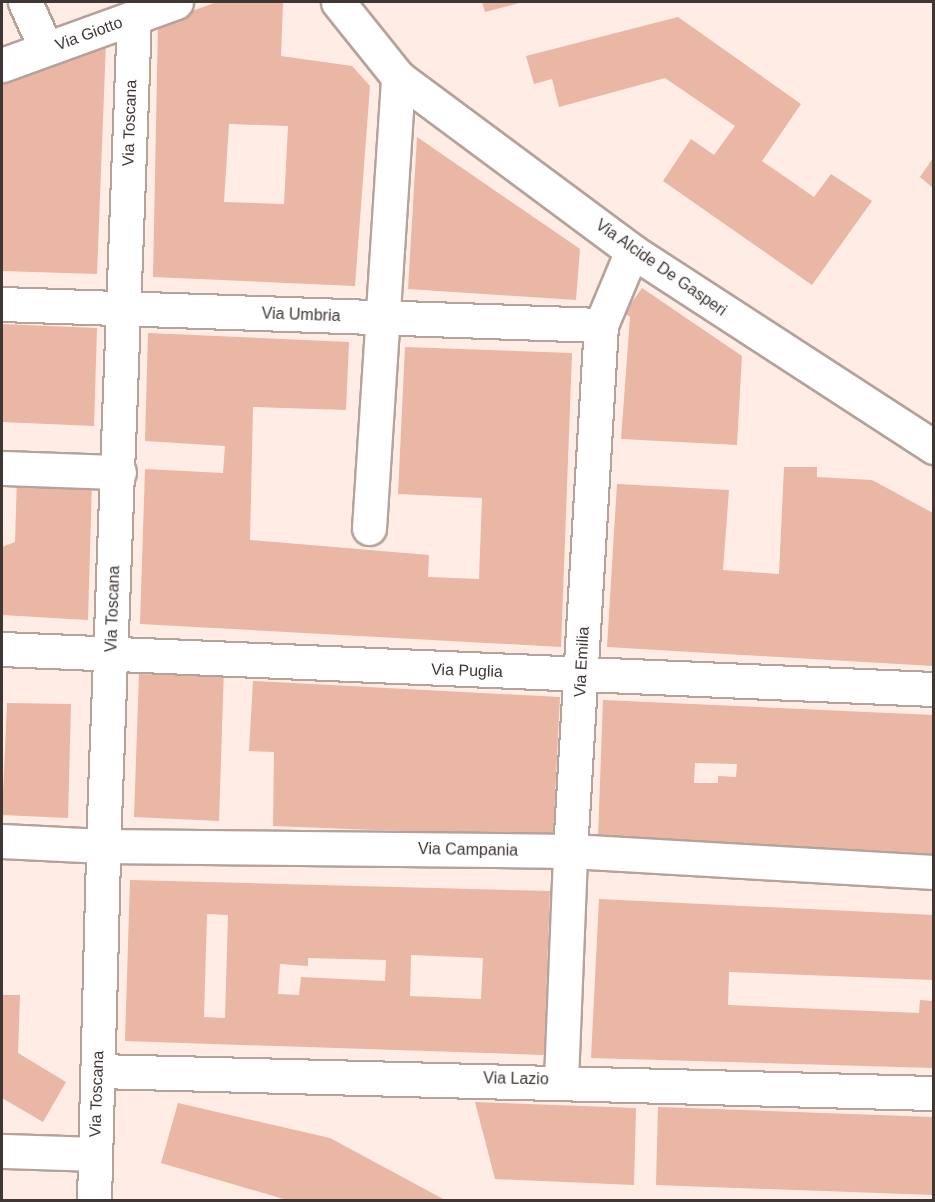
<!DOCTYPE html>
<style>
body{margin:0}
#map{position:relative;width:935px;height:1202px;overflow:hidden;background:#ffece4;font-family:Helvetica,sans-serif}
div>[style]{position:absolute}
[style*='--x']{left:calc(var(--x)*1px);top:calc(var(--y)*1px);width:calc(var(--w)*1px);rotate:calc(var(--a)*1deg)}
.building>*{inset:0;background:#e9b7a4}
.roads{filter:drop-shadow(2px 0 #b4a29b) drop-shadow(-2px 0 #b4a29b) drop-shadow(0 2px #b4a29b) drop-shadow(0 -2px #b4a29b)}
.minor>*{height:33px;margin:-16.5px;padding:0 16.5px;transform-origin:16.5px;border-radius:16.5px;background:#fff}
.tertiary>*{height:33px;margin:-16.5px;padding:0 16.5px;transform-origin:16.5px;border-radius:16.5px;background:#fff}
span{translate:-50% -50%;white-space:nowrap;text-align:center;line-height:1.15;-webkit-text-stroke:4.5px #fefefe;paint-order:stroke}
.street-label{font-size:16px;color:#3f3734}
.frame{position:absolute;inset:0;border:3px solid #3f3734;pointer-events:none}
</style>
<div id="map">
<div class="building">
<i style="clip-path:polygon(evenodd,217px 2px,283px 3px,281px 56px,352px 66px,370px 86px,355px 286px,153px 277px,158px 23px,217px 2px,229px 124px,288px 126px,284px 204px,224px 202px,229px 124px)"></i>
<i style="clip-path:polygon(482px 2px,523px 2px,485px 12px)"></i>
<i style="clip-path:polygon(678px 17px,801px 104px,762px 161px,814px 197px,831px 174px,872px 201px,812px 285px,663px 181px,691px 139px,714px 155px,735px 126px,665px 78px,559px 107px,552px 79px,534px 84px,526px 56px)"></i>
<i style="clip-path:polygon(106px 42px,97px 274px,2px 271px,2px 79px)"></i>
<i style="clip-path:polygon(417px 137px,580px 249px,576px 300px,408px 289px)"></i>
<i style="clip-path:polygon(933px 158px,933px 188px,920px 177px)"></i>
<i style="clip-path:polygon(642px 288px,742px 356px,737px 445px,621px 439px,630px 317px,624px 313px)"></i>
<i style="clip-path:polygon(2px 324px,97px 328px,94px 426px,2px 422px)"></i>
<i style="clip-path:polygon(148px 333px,349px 342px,346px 410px,253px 407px,250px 540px,429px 555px,428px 577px,479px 579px,482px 498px,398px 494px,405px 347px,572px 353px,561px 647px,140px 624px,145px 469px,223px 473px,225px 446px,145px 441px)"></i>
<i style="clip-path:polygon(784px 467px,817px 467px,817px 477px,872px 480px,933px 513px,933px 666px,607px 647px,617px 484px,729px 490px,723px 570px,779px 574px)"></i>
<i style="clip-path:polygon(17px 477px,92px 481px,88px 620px,2px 615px,2px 547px,15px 542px)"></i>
<i style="clip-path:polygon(180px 665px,224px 667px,219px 821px,134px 817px,139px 674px,179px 675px)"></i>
<i style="clip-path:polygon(253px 681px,560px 697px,553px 837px,273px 826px,274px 752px,249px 751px)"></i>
<i style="clip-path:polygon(evenodd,603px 700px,933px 715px,933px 854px,598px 838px,603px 700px,695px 763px,737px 764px,736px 777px,718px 776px,718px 783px,694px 783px,695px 763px)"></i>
<i style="clip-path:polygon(7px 703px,71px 704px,68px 818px,2px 815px)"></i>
<i style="clip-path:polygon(evenodd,130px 880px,550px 891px,544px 1055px,125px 1041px,130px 880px,207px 914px,228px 915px,225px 1018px,204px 1017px,207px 914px,130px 880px,411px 955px,483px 958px,481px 999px,410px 996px,411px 955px,130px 880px,308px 958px,386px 960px,385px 981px,301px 977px,299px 995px,278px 994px,280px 964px,308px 966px,308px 958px)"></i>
<i style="clip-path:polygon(599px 899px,933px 915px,933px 980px,729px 972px,728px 1005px,919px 1013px,920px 1000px,933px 1001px,933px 1068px,591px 1058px)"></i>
<i style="clip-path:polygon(2px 995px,20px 995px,18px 1053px,66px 1082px,43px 1122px,2px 1098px)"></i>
<i style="clip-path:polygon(475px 1102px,636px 1108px,634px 1185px,495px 1179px)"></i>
<i style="clip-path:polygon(178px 1103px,330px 1138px,445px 1200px,287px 1200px,161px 1163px)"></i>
<i style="clip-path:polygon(658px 1107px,933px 1117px,933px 1195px,656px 1185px)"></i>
</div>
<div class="roads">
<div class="minor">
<i style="--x:25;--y:2;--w:51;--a:65.9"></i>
<i style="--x:2;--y:304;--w:599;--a:2.01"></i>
<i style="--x:2;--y:468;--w:117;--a:2"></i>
<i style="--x:369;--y:528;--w:452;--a:-86.3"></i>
<i style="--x:2;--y:649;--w:933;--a:2.46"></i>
<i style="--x:2;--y:841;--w:101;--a:2.8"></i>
<i style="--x:103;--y:846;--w:467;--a:0.6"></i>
<i style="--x:570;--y:851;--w:365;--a:3.3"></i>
<i style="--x:98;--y:1071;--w:836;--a:1.51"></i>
<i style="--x:561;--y:1080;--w:229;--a:-87.7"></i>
<i style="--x:570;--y:851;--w:527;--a:-86.63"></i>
<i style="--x:601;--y:325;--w:80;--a:-67.3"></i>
<i style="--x:2;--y:1151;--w:93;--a:1.8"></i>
<i style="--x:94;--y:1200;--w:354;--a:-88.5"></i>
<i style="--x:103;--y:846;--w:830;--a:-87.86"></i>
</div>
<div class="tertiary">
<i style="--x:338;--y:2;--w:96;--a:51.3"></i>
<i style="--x:398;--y:77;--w:292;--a:36.6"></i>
<i style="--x:632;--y:251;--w:360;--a:33"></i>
<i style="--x:2;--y:65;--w:185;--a:-19.9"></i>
</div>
</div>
<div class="street-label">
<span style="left:89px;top:34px;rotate:-20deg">Via Giotto</span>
<span style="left:130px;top:123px;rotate:-88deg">Via Toscana</span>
<span style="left:661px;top:268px;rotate:35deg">Via Alcide De Gasperi</span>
<span style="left:301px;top:315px;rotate:2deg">Via Umbria</span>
<span style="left:113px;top:609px;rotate:-88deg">Via Toscana</span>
<span style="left:582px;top:662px;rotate:-87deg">Via Emilia</span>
<span style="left:467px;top:671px;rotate:2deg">Via Puglia</span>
<span style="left:468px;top:850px;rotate:1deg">Via Campania</span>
<span style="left:516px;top:1079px;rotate:1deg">Via Lazio</span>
<span style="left:97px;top:1094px;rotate:-88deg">Via Toscana</span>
</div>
<div class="frame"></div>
</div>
